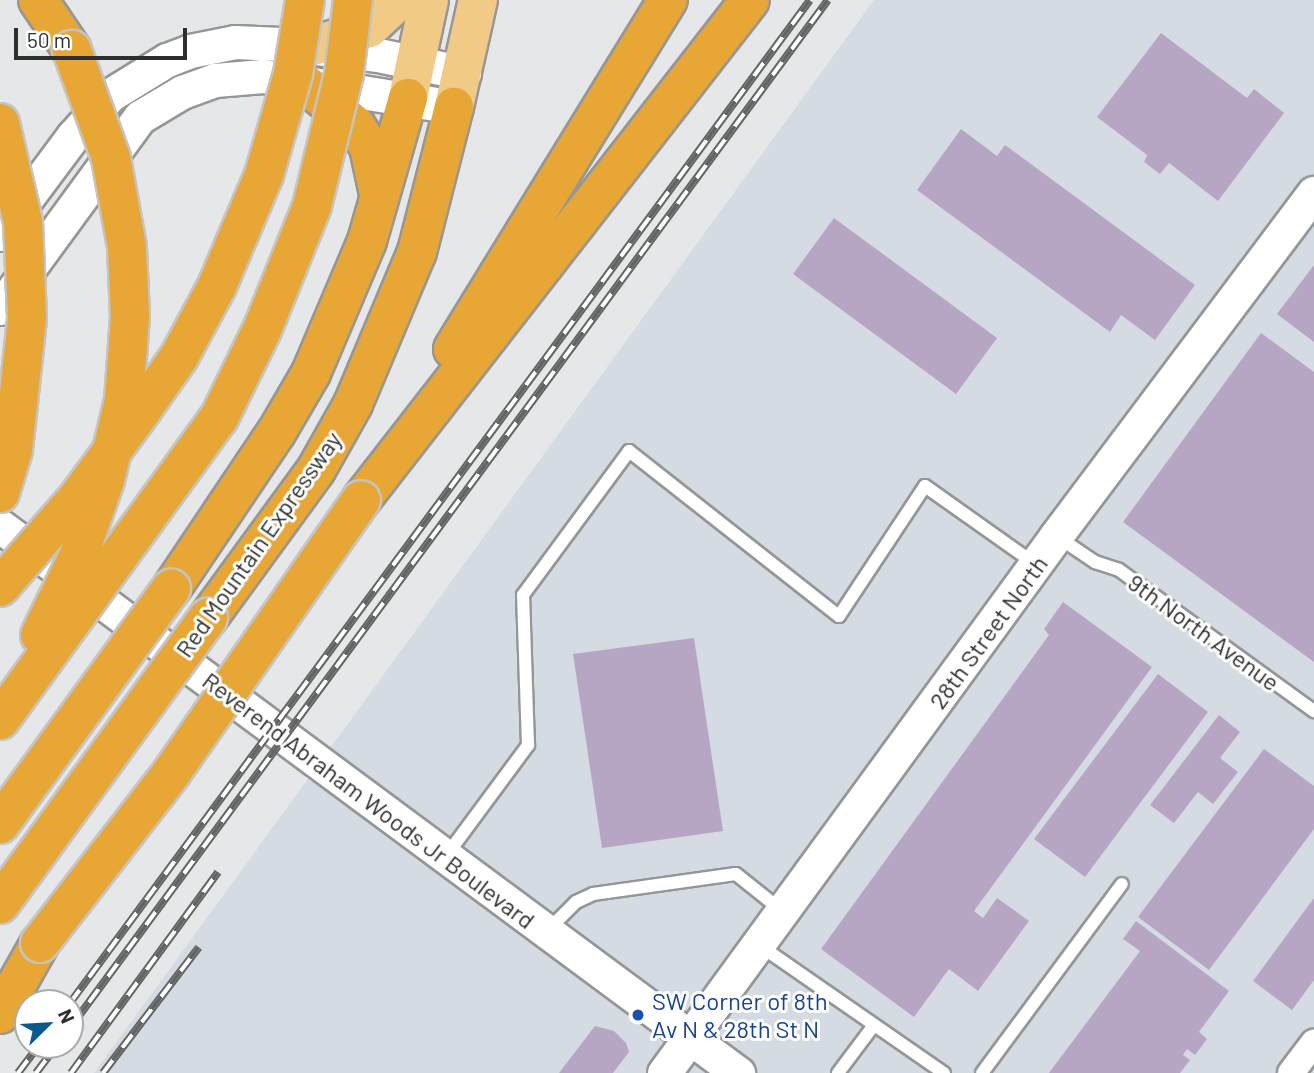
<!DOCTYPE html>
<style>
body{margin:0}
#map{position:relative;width:1314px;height:1073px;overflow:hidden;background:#e6e7e9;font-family:Barlow,sans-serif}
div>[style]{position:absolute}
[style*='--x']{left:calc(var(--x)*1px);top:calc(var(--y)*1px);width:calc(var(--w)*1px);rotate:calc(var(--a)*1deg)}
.built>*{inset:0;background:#d5dbe2}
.building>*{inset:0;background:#b7a6c3}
.roads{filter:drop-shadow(2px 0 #959697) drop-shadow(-2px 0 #959697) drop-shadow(0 2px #959697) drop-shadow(0 -2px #959697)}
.service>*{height:12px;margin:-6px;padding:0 6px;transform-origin:6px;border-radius:6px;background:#fff}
.minor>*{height:26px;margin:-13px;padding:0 13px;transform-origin:13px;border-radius:13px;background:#fff}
.tertiary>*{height:33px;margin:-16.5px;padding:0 16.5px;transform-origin:16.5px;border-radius:16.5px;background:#fff}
.primary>*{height:38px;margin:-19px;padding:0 19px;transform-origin:19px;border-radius:19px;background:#f1ca86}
.motorway>*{height:38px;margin:-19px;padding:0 19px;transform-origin:19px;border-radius:19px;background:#e8a735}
.rail>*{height:8px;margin-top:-4px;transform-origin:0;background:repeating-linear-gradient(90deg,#fff 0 16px,#636464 0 32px);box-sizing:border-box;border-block:2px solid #636464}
.bridges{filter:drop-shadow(2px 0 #c4c4c4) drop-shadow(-2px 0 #c4c4c4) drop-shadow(0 2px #c4c4c4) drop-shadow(0 -2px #c4c4c4)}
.motorway-bridge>*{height:38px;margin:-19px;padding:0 19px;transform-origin:19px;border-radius:19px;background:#e8a735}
.dots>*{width:19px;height:19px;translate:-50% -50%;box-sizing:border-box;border:4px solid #fff;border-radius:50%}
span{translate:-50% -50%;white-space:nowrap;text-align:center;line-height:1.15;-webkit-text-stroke:6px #fff;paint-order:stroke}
.street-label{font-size:24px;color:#2d2e2e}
.transit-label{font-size:24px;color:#164399}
.left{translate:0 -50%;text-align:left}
.north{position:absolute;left:14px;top:989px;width:70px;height:70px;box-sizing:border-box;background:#fff;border:2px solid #ababab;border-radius:50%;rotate:66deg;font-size:19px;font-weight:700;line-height:28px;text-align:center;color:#2d2e2e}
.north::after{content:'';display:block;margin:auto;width:24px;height:32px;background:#075a8c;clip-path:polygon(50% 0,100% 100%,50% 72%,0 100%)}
.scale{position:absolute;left:14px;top:28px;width:173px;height:32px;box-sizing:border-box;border:4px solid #2d2e2e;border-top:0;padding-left:9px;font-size:21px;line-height:24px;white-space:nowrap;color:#2d2e2e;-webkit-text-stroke:5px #fff;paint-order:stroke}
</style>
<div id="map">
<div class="built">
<i style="clip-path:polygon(874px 0,1314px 0,1314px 1073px,94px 1073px)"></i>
</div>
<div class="building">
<i style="clip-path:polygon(1161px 33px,1247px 98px,1254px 89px,1284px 113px,1218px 201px,1169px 163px,1160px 174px,1144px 162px,1147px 155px,1097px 117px)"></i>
<i style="clip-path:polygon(961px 129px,997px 156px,1005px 145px,1195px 285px,1155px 340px,1121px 315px,1110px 332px,917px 190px)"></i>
<i style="clip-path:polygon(834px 218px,997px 338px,956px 394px,793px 274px)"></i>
<i style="clip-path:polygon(1314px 265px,1314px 342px,1277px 314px)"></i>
<i style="clip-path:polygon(1261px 333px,1314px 372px,1314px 662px,1123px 522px)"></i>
<i style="clip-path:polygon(1063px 602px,1152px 667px,974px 911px,983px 918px,997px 898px,1029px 921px,978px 991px,949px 969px,914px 1017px,821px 949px,1049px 635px,1044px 629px)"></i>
<i style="clip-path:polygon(694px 638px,723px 831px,602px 848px,573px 654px)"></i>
<i style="clip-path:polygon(1158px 674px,1208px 712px,1085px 877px,1034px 839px)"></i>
<i style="clip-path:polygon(1219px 715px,1240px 732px,1220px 758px,1238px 772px,1213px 804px,1198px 792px,1174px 823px,1150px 805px)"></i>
<i style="clip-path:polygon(1264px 749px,1314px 786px,1314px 829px,1209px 970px,1138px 917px)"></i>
<i style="clip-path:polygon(1314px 898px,1314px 980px,1292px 1010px,1253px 981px)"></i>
<i style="clip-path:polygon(1136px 921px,1229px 991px,1199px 1032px,1207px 1039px,1195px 1055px,1187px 1049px,1183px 1055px,1190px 1060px,1180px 1073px,1049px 1073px,1140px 951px,1123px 939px)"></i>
<i style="clip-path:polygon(595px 1026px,614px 1031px,626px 1043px,629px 1052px,613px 1073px,559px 1073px)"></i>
</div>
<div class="roads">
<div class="service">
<i style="--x:1058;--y:537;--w:45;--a:34"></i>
<i style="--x:1095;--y:562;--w:25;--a:18"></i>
<i style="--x:1119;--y:570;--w:241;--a:35.9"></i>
<i style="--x:446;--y:856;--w:138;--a:-53.5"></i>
<i style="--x:528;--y:745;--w:150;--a:-91.9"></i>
<i style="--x:523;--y:595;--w:179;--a:-53.6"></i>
<i style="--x:629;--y:451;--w:267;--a:38.2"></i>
<i style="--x:839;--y:616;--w:156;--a:-56.5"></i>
<i style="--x:925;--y:486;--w:135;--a:35.3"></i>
<i style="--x:547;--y:931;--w:41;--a:-45"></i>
<i style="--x:576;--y:902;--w:19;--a:-25"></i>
<i style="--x:593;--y:894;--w:144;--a:-8"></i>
<i style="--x:736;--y:874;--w:58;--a:38.7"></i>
<i style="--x:759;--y:945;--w:225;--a:34.7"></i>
<i style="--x:838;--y:1073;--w:60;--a:-53.1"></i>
<i style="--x:982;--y:1073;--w:235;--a:-53.5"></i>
</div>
<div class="minor">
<i style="--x:1291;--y:1073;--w:38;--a:-53"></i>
</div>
<div class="tertiary">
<i style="--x:0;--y:234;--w:122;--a:-53.3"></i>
<i style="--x:73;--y:136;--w:55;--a:-47.9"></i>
<i style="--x:110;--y:95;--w:67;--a:-31.6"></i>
<i style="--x:167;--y:60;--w:25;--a:-21"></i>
<i style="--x:190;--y:51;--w:46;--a:-11.3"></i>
<i style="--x:235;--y:42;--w:46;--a:2.5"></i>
<i style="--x:281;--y:44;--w:98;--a:6.5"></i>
<i style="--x:378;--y:55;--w:88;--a:11.8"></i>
<i style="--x:0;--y:308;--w:237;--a:-53.8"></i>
<i style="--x:140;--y:117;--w:49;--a:-30.8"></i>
<i style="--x:182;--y:92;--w:35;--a:-20"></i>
<i style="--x:215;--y:80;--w:48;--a:-4.8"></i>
<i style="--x:263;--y:76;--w:193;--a:9.2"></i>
<i style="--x:0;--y:526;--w:919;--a:36.55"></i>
<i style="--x:664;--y:1073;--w:665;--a:-53.87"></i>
<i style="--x:1056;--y:536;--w:429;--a:-53.1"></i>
</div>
<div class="primary">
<i style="--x:310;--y:47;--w:62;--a:-17.9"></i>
<i style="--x:369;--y:28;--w:41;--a:-43"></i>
<i style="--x:408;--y:98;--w:100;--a:-77.9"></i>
<i style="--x:454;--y:107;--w:110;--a:-77.4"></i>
</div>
<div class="motorway">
<i style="--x:38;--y:0;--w:60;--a:55.8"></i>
<i style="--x:304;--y:83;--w:67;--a:39.6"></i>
<i style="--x:356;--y:126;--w:25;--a:58"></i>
<i style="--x:369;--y:147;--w:48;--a:78"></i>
<i style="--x:453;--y:349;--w:410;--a:-58.4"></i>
<i style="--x:361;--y:500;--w:633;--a:-52.12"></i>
<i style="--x:171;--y:589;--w:188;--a:-56.1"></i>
<i style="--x:276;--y:433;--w:69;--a:-59.7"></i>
<i style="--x:311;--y:373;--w:143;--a:-67"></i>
<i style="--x:367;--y:241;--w:149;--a:-74"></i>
<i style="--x:208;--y:618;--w:183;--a:-53.9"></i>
<i style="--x:316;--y:470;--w:76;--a:-60.7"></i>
<i style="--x:353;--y:404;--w:165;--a:-67.2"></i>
<i style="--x:417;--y:252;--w:150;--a:-75.7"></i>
<i style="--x:0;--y:1014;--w:81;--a:-60.6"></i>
</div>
</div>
<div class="rail">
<i style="--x:70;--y:1003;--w:1246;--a:-53.58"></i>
<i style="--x:70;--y:1028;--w:1277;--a:-53.6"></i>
<i style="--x:18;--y:1073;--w:35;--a:-53"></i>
<i style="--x:36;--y:1073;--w:35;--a:-53"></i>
<i style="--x:71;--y:1073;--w:249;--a:-53.8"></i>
<i style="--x:103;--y:1073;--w:158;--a:-52.7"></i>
</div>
<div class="bridges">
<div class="motorway-bridge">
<i style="--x:0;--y:123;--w:102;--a:76.9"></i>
<i style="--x:23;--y:222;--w:97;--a:87.6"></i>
<i style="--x:27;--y:319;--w:132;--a:96.1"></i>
<i style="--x:13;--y:450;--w:45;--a:106.8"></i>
<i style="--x:0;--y:587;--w:121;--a:-49"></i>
<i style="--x:79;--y:496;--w:107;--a:-53.8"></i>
<i style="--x:142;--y:410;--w:65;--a:-55.1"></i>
<i style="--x:179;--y:357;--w:81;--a:-61.8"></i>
<i style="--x:217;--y:286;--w:121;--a:-67.1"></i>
<i style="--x:264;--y:175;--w:105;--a:-74"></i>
<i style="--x:293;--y:74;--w:75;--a:-80.8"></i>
<i style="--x:40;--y:635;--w:89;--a:-64"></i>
<i style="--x:79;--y:555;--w:79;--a:-70.9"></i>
<i style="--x:105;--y:480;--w:82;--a:-76.6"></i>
<i style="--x:124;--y:400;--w:84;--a:-85.9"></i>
<i style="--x:130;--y:316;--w:69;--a:-92.5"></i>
<i style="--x:127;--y:247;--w:90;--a:-100.2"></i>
<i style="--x:111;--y:158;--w:115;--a:-109.9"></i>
<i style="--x:0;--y:720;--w:373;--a:-54.1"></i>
<i style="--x:219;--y:418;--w:98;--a:-64"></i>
<i style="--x:262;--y:330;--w:134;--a:-68"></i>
<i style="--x:312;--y:206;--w:136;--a:-76.4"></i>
<i style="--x:344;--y:74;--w:75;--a:-83.1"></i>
<i style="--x:0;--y:824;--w:291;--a:-54"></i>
<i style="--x:0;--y:904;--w:354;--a:-54"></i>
<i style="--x:40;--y:943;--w:216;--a:-52.3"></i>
<i style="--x:172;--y:772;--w:331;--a:-55.2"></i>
</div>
</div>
<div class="dots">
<i style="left:638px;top:1015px;background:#1a4fb4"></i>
</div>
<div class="street-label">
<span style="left:258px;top:544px;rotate:-55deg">Red Mountain Expressway</span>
<span style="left:988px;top:632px;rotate:-54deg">28th Street North</span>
<span style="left:1204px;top:632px;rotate:36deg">9th North Avenue</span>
<span style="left:369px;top:800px;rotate:37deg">Reverend Abraham Woods Jr Boulevard</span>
</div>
<div class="transit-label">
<span class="left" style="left:652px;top:1015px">SW Corner of 8th<br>Av N &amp; 28th St N</span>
</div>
<div class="north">N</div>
<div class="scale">50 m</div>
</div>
